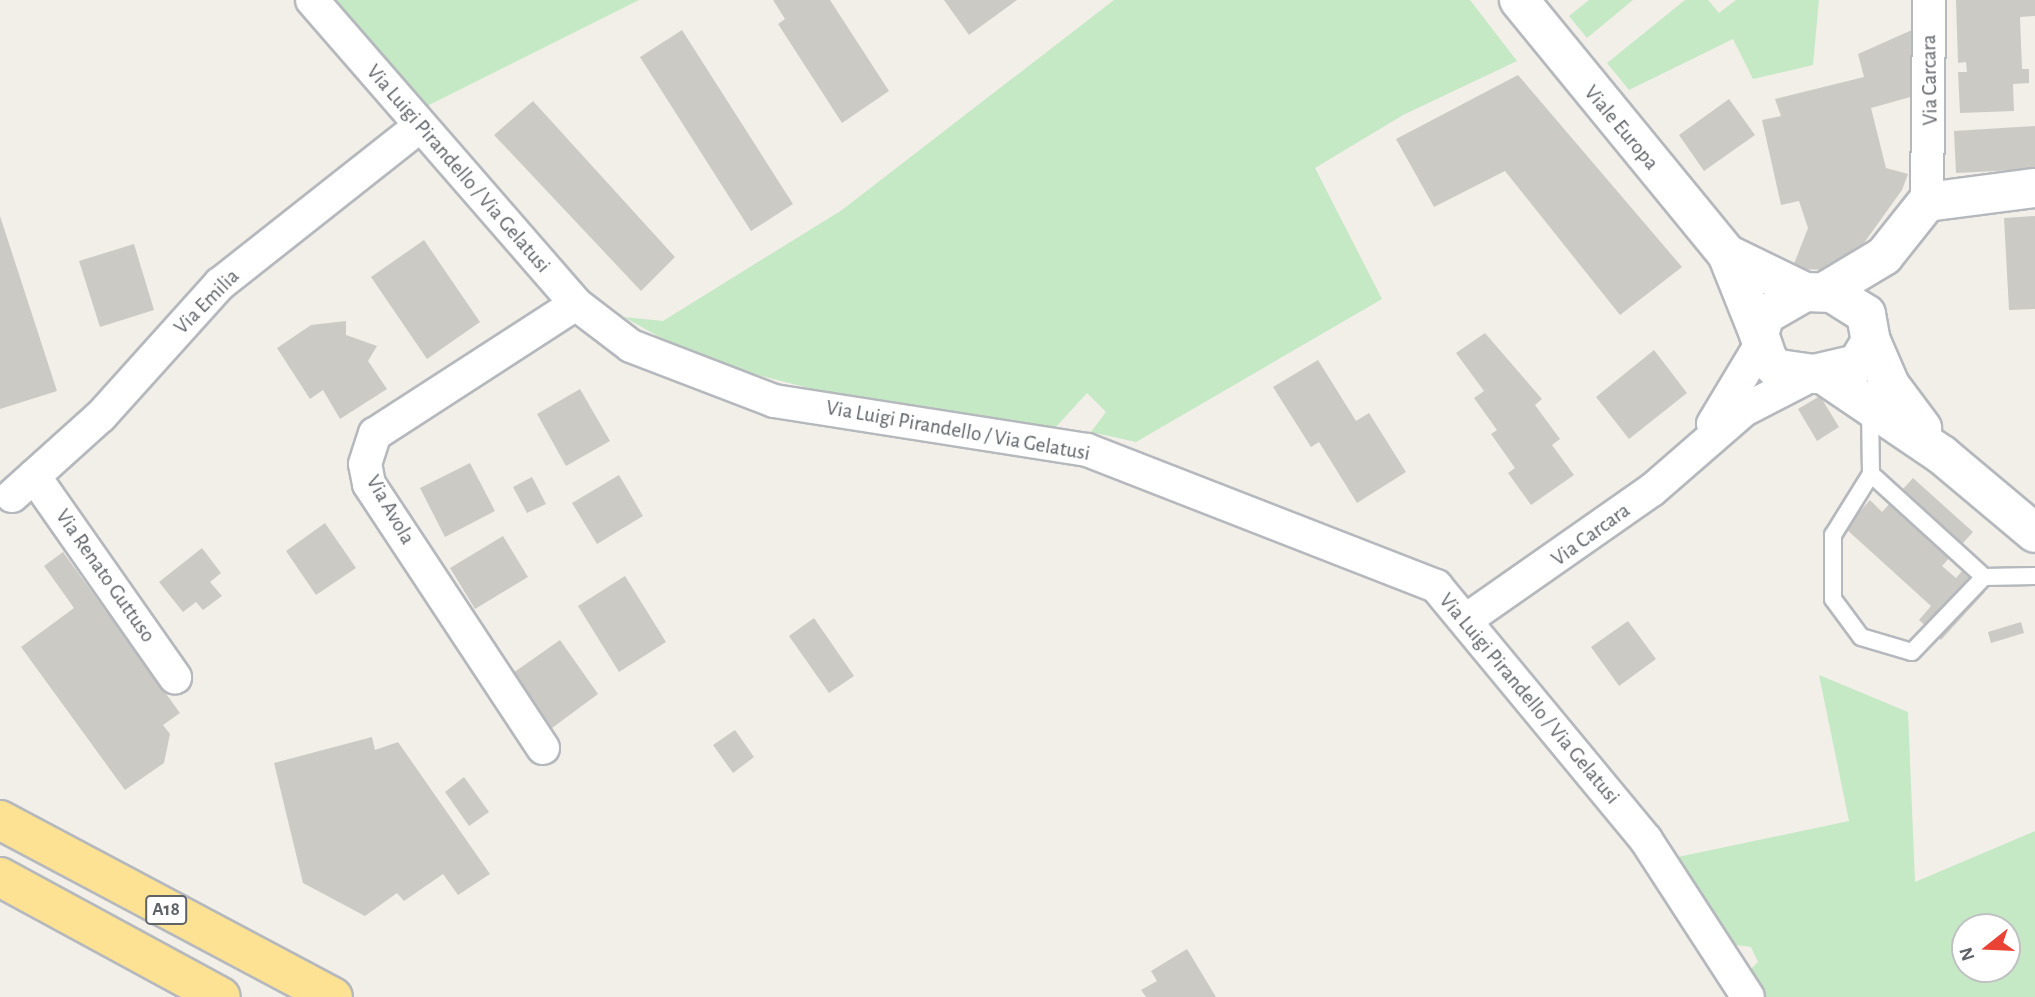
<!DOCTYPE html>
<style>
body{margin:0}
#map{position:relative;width:2035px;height:997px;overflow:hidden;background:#f1efe8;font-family:"Alegreya Sans",sans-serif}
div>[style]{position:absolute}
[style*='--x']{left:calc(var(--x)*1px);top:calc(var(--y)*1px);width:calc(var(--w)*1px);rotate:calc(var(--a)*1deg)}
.green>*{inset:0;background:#c5e8c5}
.building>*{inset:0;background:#cccac5}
.roads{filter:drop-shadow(2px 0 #b5b8bc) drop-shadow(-2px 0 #b5b8bc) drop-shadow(0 2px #b5b8bc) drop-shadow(0 -2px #b5b8bc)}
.lane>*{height:16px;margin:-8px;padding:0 8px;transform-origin:8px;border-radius:8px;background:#fff}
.street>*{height:32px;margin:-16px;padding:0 16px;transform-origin:16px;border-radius:16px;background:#fff}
.secondary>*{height:38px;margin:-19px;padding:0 19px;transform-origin:19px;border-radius:19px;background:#fff}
.highway>*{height:38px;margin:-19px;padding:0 19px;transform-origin:19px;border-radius:19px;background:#fde293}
span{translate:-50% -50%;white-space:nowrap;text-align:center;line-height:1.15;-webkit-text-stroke:6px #fff;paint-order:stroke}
.shield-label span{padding:2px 5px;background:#fff;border:2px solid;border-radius:5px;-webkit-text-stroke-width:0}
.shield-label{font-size:19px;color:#5f6368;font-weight:700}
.street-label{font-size:21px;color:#5f6368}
.north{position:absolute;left:1951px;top:913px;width:70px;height:70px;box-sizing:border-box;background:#fff;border:2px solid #bfc1c3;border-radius:50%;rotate:252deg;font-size:19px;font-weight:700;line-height:28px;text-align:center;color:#5f6368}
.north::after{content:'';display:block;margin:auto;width:24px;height:32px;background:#ea4335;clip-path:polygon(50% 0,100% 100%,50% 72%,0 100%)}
</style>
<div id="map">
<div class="green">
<i style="clip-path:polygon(331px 0,639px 0,427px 106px)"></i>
<i style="clip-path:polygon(1114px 0,1470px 0,1517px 61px,1403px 115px,1315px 168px,1382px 299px,1136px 442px,1091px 432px,1106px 412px,1087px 393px,1054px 429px,828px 393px,700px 360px,624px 317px,663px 321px,842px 210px)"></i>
<i style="clip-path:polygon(1589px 0,1633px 0,1587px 38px,1569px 16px)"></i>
<i style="clip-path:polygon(1685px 0,1708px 0,1719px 13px,1736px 0,1819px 0,1813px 65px,1753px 79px,1733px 39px,1629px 90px,1607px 63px)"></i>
<i style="clip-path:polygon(evenodd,1819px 675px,1908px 712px,1915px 882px,2035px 831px,2035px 997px,1762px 997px,1749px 971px,1758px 962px,1751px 947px,1736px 945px,1678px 857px,1849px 821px,1819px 675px,1965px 927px,2007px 927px,2007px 969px,1965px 969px,1965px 927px)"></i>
</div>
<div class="building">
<i style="clip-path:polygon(773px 0,830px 0,889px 91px,842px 123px,778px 24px,785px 19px)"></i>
<i style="clip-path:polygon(944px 0,1017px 0,969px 35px)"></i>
<i style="clip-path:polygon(1956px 0,2035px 0,2035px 16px,2020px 17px,2022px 69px,2029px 69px,2029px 83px,2013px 84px,2014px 111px,1960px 113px,1958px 72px,1967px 72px,1966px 62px,1958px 63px)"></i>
<i style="clip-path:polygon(682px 30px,793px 204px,751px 231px,640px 57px)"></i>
<i style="clip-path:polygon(1912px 30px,1914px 96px,1871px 108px,1886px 168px,1908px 174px,1902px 190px,1854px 257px,1832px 270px,1792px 269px,1808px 228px,1799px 201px,1781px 205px,1762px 120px,1781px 116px,1775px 99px,1864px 77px,1858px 54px)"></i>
<i style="clip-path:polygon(1518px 75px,1682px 267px,1620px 315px,1505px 171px,1434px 207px,1396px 139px)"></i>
<i style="clip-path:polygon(1729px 99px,1755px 135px,1704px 171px,1679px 135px)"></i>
<i style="clip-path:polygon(533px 101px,675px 257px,641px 291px,494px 135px)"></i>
<i style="clip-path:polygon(2035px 126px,2035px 169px,1956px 173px,1954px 131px)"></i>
<i style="clip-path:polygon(0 216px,57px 391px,0 409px)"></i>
<i style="clip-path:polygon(2035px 216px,2035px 309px,2009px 310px,2004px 218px)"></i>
<i style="clip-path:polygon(424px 240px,480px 322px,427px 359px,371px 277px)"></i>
<i style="clip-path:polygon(134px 244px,154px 310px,100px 327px,79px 261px)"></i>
<i style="clip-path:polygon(346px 321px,346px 335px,377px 346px,368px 361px,387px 389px,340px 419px,323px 390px,310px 399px,277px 348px,311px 325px)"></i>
<i style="clip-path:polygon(1485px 333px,1542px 399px,1535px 405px,1560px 439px,1552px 445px,1574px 475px,1531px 505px,1508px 473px,1515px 468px,1491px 434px,1497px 430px,1474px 398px,1484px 391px,1456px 353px)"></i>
<i style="clip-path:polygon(1654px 350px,1687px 393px,1629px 439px,1596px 397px)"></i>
<i style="clip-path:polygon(1318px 360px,1356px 421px,1369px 413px,1406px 472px,1357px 503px,1319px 442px,1311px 447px,1273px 387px)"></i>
<i style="clip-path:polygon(580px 389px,610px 441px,566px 466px,537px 414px)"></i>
<i style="clip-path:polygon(1820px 396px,1839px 427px,1817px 441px,1798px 409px)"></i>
<i style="clip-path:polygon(470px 463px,495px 511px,445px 537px,420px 488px)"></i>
<i style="clip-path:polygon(619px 475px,643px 516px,597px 544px,572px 503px)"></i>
<i style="clip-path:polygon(532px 477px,546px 504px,527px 513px,513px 487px)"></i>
<i style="clip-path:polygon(1913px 478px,1973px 532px,1942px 566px,1956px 578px,1962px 571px,1985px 592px,1941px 640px,1919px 620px,1931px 606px,1845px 528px,1870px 500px,1882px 512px)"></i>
<i style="clip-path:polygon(325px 523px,356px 568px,316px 595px,286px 551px)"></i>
<i style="clip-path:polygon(503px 536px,528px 577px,475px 609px,450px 568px)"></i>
<i style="clip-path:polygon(202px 548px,221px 573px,210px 582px,222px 596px,203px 610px,196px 602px,183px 612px,159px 582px)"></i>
<i style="clip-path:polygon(63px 552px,180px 713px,163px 725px,170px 734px,164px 763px,125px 790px,21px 647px,74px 608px,44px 566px)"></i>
<i style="clip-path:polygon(625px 576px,666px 642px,619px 672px,578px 606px)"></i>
<i style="clip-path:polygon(814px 618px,854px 676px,829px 693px,789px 636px)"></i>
<i style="clip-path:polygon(1628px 621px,1656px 659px,1619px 686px,1591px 647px)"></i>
<i style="clip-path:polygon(2021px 622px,2024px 633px,1991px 643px,1988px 632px)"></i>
<i style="clip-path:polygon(560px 640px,598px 694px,552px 728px,513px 673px)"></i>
<i style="clip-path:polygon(735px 730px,754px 757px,733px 773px,713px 745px)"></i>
<i style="clip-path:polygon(372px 737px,375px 750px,398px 742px,490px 874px,458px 895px,443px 874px,404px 901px,397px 893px,365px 916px,303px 883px,274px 763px)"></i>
<i style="clip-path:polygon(464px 777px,489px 812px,469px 826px,445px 792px)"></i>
<i style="clip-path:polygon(1187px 949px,1216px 997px,1146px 997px,1141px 990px,1157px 981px,1151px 971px)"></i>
</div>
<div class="roads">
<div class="lane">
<i style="--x:1870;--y:410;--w:64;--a:89.1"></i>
<i style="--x:1871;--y:474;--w:153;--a:42.3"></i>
<i style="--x:1984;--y:577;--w:51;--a:-1.1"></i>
<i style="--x:1871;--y:474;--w:72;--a:121.9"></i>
<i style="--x:1833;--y:535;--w:64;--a:90"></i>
<i style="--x:1833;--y:599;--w:47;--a:53.6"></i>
<i style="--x:1861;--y:637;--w:53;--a:16.4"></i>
<i style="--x:1912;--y:652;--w:104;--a:-46.2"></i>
</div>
<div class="street">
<i style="--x:312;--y:0;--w:403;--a:49"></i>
<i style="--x:576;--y:304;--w:69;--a:37.4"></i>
<i style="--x:631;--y:346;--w:153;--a:21"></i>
<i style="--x:774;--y:401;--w:317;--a:8.9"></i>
<i style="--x:1087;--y:450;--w:375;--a:21.3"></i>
<i style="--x:1436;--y:586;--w:330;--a:50.4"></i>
<i style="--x:1646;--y:840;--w:187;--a:57"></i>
<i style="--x:1927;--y:202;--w:202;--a:-89.4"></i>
<i style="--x:1713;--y:424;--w:93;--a:-59"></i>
<i style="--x:34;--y:476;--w:246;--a:55"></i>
<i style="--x:12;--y:496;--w:120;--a:-42"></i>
<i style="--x:101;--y:416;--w:178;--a:-48"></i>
<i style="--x:220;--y:284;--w:255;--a:-38.3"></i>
<i style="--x:1466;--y:620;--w:227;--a:-35"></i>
<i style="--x:1652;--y:490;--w:122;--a:-41"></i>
<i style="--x:1744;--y:410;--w:79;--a:-27.2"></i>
<i style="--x:543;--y:748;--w:316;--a:-123.4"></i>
<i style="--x:369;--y:484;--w:20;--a:-101"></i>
<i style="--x:365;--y:464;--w:32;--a:-72"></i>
<i style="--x:375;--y:434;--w:239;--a:-32.9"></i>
</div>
<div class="secondary">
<i style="--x:1519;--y:0;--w:328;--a:50.7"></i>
<i style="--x:1727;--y:254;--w:86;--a:68.2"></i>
<i style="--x:1727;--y:254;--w:87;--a:26"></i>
<i style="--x:1805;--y:292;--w:27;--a:2"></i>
<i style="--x:1832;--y:293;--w:40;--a:32"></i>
<i style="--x:1866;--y:314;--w:27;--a:80"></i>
<i style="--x:1871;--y:341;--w:27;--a:121"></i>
<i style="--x:1857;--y:364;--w:44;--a:166.9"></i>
<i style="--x:1814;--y:374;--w:37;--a:-172"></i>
<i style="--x:1777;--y:369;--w:13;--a:-135"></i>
<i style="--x:1768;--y:360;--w:28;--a:-109"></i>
<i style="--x:1759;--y:334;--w:20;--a:-72"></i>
<i style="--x:1765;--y:315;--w:46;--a:-29.9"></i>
<i style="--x:1824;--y:292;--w:70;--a:-31"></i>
<i style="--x:1884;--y:256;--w:69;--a:-51.5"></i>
<i style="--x:1927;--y:202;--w:109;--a:-7.4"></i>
<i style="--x:1871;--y:341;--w:48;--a:66.6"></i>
<i style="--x:1890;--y:385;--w:54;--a:53.3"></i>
<i style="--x:1824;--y:375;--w:143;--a:34.1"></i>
<i style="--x:1942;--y:455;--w:121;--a:40"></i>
</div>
<div class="highway">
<i style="--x:0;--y:820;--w:377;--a:28"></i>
<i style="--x:0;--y:877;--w:251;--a:28.5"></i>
</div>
</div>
<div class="shield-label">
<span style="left:166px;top:910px">A18</span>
</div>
<div class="street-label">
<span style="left:1930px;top:80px;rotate:-91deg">Via Carcara</span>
<span style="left:1621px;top:128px;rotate:50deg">Viale Europa</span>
<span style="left:458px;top:169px;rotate:49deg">Via Luigi Pirandello / Via Gelatusi</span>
<span style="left:207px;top:302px;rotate:-45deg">Via Emilia</span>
<span style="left:958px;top:431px;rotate:10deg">Via Luigi Pirandello / Via Gelatusi</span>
<span style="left:390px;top:510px;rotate:60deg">Via Avola</span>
<span style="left:1591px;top:535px;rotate:-36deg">Via Carcara</span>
<span style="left:105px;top:576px;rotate:55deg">Via Renato Guttuso</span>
<span style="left:1529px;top:699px;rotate:50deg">Via Luigi Pirandello / Via Gelatusi</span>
</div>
<div class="north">N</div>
</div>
